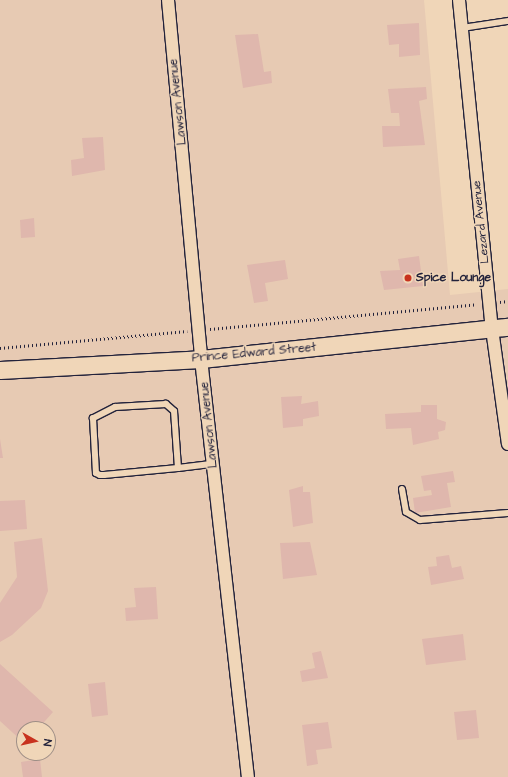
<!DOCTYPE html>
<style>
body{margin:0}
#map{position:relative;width:508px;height:777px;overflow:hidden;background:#f0d6b8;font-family:"Architects Daughter",sans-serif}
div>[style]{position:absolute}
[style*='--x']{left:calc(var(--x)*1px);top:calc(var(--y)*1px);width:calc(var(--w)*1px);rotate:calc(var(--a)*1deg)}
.built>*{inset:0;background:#e7cab3}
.building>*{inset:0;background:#dfb7ad}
.path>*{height:2.5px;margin-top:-1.25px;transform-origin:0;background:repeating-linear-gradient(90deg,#22223b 0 1px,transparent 0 4px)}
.roads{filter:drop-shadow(1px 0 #22223b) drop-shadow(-1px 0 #22223b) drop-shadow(0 1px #22223b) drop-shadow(0 -1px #22223b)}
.lane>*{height:6px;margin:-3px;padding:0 3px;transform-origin:3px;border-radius:3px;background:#f0d6b8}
.street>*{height:12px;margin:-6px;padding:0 6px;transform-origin:6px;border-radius:6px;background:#f0d6b8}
.secondary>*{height:17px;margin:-8.5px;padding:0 8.5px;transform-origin:8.5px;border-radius:8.5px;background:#f0d6b8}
.dots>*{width:11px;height:11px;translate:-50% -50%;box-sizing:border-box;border:2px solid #f0d6b8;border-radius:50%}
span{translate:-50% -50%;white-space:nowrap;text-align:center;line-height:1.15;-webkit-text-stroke:3px #f0d6b8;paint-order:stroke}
.street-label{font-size:12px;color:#22223b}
.poi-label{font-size:12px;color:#22223b;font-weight:700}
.left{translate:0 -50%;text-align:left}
.north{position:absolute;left:16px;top:721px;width:40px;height:40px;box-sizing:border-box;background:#f0d6b8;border:1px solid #9e8e86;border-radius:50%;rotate:98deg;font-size:11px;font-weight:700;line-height:16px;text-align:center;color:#22223b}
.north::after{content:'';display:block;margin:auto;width:14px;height:18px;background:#c8321e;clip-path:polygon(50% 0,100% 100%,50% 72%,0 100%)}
</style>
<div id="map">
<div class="built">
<i style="clip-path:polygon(evenodd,0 0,424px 0,450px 295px,508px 289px,508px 777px,0 777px,0 0,24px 729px,48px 729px,48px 753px,24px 753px,24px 729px)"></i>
</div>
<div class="building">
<i style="clip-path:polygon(419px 23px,420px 55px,399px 57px,399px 44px,389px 45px,387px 25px)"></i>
<i style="clip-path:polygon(258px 34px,264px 72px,271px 71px,272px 83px,243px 88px,235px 35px)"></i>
<i style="clip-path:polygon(426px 87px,427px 99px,419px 101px,425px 145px,383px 147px,382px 126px,400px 126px,399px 113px,391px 113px,388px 89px)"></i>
<i style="clip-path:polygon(103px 137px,105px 170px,72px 176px,71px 160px,84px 158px,82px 138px)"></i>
<i style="clip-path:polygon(34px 218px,35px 237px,21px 238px,20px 220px)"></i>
<i style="clip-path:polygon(419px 256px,423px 286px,384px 290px,380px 271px,400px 270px,398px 259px)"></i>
<i style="clip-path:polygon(285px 260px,288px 279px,265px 283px,268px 301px,254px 303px,247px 265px)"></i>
<i style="clip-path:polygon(302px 396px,301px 404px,318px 401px,319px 416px,303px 419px,303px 426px,283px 428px,281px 397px)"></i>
<i style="clip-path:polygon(421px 405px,437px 405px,437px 419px,446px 422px,445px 430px,438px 432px,439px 439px,413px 445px,411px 428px,386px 429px,385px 414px,421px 412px)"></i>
<i style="clip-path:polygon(0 439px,3px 458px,0 458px)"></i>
<i style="clip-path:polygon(453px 471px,455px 482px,447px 483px,451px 507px,415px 513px,413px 498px,432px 495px,431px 490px,424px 491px,421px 476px)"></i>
<i style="clip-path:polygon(303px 486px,303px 492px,310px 492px,313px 523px,293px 527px,289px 490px)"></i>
<i style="clip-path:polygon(25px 500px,27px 529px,0 531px,0 501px)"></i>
<i style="clip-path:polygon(42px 538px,48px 591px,41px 608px,12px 635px,0 642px,0 603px,17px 577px,14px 542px)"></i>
<i style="clip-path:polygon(310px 542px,317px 575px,283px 579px,280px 543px)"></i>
<i style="clip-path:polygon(449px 555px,452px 568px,461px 566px,464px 579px,431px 585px,428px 567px,437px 566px,436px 557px)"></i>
<i style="clip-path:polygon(156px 587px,158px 619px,126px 621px,125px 608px,136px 607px,134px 588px)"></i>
<i style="clip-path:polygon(463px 634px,466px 660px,426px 665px,422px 639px)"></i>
<i style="clip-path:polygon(321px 651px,328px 678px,302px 682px,300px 671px,315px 668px,312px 653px)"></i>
<i style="clip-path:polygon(0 664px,53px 712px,38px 729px,24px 729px,24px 743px,0 721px)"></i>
<i style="clip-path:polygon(105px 682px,108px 715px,92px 717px,88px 684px)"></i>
<i style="clip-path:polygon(476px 710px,479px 738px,457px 740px,454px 712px)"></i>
<i style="clip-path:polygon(328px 722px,332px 748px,316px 750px,318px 764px,307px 766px,302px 725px)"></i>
<i style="clip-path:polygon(40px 759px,42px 777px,23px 777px,21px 762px)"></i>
</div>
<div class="path">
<i style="--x:500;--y:302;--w:8;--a:-7"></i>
<i style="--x:210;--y:329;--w:268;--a:-5.3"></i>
<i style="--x:0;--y:348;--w:188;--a:-5.2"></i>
</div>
<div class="roads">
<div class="lane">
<i style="--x:462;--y:28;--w:47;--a:-8.7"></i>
<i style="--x:178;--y:468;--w:57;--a:-94"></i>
<i style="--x:174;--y:411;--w:11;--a:-139"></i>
<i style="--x:166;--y:404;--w:51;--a:176.6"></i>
<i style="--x:115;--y:407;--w:25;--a:153"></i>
<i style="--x:93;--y:418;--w:55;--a:86.9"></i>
<i style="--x:96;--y:473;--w:4;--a:27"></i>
<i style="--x:100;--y:475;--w:4;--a:0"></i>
<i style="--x:104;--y:475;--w:74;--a:-5.4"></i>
<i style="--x:178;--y:468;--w:35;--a:-7"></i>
<i style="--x:402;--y:489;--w:23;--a:80"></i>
<i style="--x:406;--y:512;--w:16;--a:30"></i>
<i style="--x:420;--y:520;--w:88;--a:-4.5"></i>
</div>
<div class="street">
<i style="--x:168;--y:0;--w:361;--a:84.7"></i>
<i style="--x:201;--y:359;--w:421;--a:83.6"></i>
<i style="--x:459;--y:0;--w:331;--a:84.3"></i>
<i style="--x:492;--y:329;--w:116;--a:82.1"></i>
</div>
<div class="secondary">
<i style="--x:0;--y:370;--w:201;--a:-3.1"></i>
<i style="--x:201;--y:359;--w:309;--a:-6"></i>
</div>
</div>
<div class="dots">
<i style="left:408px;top:278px;background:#c8321e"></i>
</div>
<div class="street-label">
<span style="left:178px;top:102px;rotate:-96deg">Lawson Avenue</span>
<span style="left:481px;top:222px;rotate:-96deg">Lezard Avenue</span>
<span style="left:254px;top:353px;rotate:-5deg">Prince Edward Street</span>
<span style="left:209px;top:425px;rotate:-96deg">Lawson Avenue</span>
</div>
<div class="poi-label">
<span class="left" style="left:416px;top:278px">Spice Lounge</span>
</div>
<div class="north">N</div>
</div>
